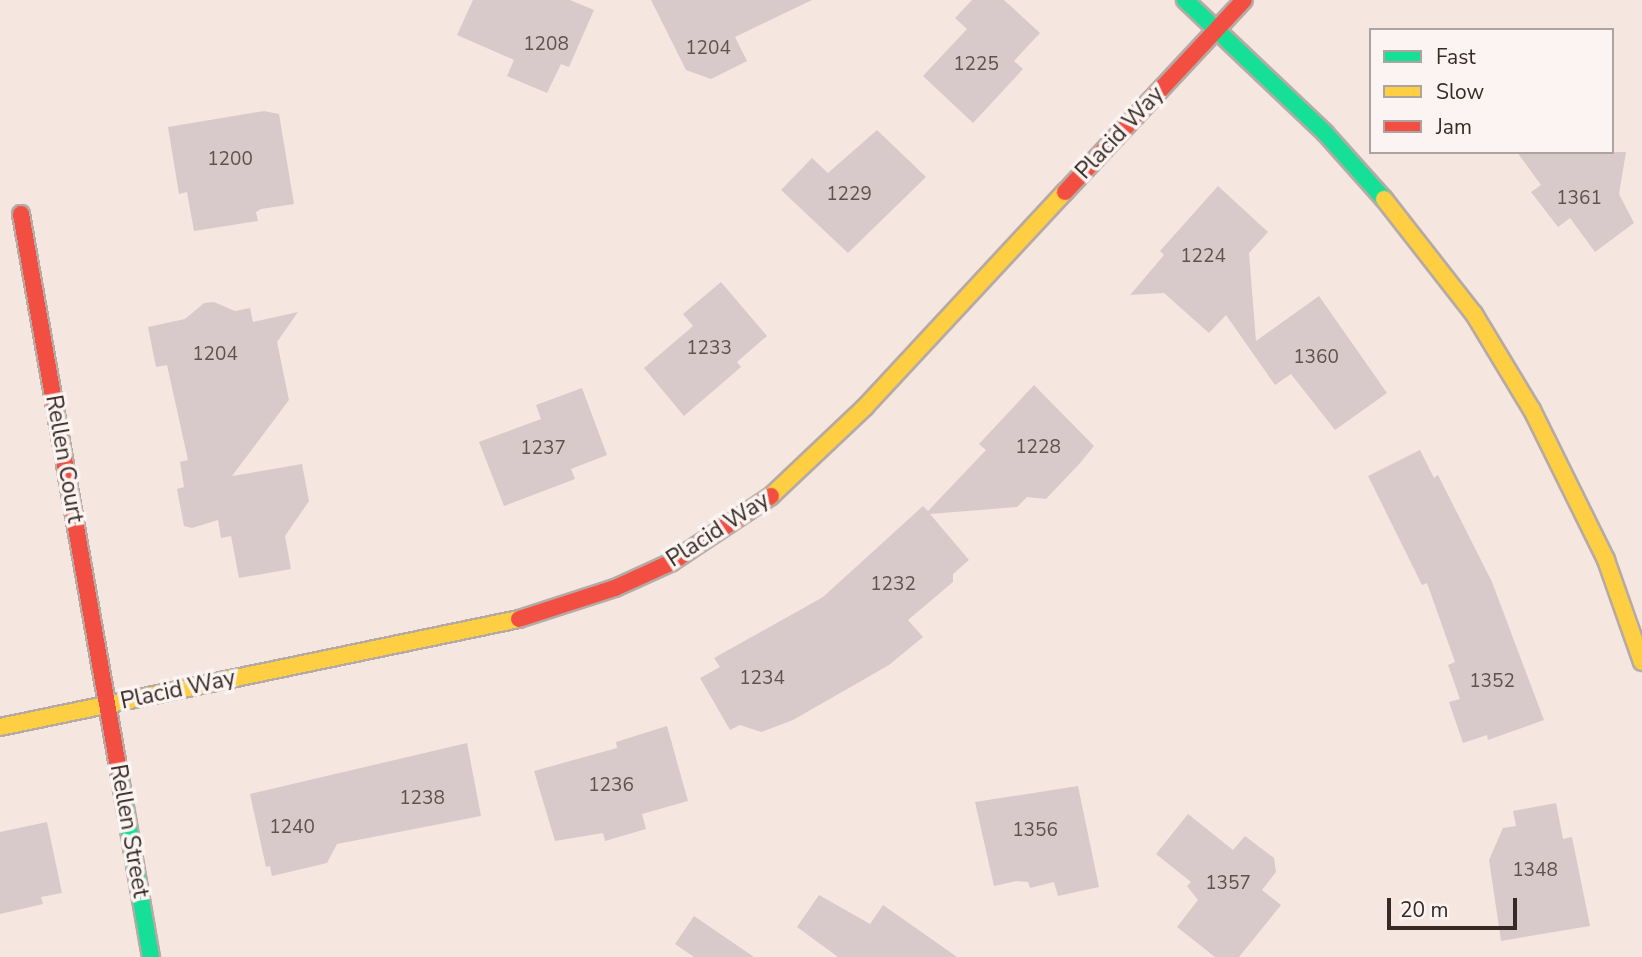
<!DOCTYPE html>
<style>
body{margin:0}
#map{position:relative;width:1642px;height:957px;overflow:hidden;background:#f5e6e0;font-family:"Nunito Sans",sans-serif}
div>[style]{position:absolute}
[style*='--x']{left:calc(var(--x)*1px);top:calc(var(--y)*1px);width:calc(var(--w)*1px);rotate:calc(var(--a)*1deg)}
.building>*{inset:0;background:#d8cacb}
.roads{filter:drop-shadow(2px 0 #b6aaa5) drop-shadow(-2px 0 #b6aaa5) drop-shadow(0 2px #b6aaa5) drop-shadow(0 -2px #b6aaa5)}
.fast>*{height:16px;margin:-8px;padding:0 8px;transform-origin:8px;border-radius:8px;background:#16e098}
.slow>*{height:16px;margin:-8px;padding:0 8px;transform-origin:8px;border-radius:8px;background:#ffcf43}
.jam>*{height:16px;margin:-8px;padding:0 8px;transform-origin:8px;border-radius:8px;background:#f24e42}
span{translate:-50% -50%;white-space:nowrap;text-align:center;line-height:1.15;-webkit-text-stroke:7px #fbf4f2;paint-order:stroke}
.number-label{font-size:19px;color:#5f524e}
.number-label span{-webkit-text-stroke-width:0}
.street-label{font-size:23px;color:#372a25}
.legend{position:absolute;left:1369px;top:28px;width:245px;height:126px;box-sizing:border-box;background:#fbf4f2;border:2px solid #ada3a0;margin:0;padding:9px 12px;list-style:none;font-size:21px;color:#372a25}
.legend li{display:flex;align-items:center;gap:14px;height:35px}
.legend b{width:35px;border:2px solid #ada3a0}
.scale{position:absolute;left:1387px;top:898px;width:130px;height:32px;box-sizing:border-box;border:4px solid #372a25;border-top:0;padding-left:9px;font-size:21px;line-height:24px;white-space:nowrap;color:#372a25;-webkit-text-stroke:5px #fbf4f2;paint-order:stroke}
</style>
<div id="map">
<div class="building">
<i style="clip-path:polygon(473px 0,570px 0,594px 10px,569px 67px,561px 64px,547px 93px,507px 76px,514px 60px,457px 35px)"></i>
<i style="clip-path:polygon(651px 0,812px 0,735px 37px,747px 61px,711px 79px,686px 70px)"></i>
<i style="clip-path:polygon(972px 0,1004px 0,1040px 33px,1014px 61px,1023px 69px,973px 123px,923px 76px,967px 29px,955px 18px)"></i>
<i style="clip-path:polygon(264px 111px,279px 114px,294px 204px,261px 209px,256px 212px,258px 221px,194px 231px,187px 192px,179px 194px,168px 127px)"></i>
<i style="clip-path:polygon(877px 130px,926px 177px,848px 253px,781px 190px,812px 158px,828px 173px)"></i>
<i style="clip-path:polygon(1517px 152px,1626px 152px,1619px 194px,1634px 223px,1595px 252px,1570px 218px,1558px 227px,1531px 192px,1541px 185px)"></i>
<i style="clip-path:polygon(1218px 186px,1268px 232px,1249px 253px,1256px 341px,1319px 296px,1387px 393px,1335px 430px,1291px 374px,1275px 385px,1226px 315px,1209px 333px,1164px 293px,1130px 295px,1164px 255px,1160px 251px)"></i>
<i style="clip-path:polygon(721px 282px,767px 336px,737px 362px,741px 367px,684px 416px,644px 368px,693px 326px,683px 314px)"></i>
<i style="clip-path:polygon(214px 302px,235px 311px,250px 308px,253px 322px,298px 312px,277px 342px,289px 400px,232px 476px,302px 464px,309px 501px,285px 536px,291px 569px,239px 578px,231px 536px,221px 538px,218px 520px,192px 528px,184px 526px,177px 489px,184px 487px,180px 462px,188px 460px,167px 365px,156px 367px,148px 327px,185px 319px,204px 303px)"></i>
<i style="clip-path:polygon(1034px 385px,1094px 446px,1081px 462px,1046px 499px,1027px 497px,1017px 507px,930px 514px,969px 560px,953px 574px,953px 582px,908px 620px,923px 637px,889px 665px,793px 720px,761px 732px,740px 725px,730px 730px,700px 678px,720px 667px,714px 658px,823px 597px,923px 506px,928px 511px,986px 450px,979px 444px)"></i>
<i style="clip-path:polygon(582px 388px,607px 455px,571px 469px,575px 479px,504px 506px,479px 442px,541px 419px,536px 405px)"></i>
<i style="clip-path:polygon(1420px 450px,1434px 478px,1438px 475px,1492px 582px,1544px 720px,1488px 740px,1487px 735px,1463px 743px,1449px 702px,1460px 699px,1448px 665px,1455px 662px,1427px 583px,1422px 585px,1368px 476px)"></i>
<i style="clip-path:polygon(667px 726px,688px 801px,642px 814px,646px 829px,605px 841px,603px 833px,555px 841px,534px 771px,617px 748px,616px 742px)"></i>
<i style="clip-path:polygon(467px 743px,481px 816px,337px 844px,327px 863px,272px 876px,270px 866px,266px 867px,250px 794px)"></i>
<i style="clip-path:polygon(1078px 786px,1099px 887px,1058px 896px,1054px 882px,1030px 888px,1028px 882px,1017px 881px,994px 886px,975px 802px)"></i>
<i style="clip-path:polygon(1556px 803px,1563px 839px,1572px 837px,1590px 926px,1501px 941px,1489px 860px,1503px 828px,1516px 826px,1513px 811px)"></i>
<i style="clip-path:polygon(1188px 814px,1233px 850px,1245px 836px,1274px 858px,1276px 872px,1262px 890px,1281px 905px,1239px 957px,1215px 957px,1177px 927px,1198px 900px,1187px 886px,1191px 882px,1156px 854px)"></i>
<i style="clip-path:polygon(47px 822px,62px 893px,41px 897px,43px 904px,0 914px,0 832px)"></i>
<i style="clip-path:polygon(819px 895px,870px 924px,883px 905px,957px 957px,838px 957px,797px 927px)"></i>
<i style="clip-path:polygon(694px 916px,754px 957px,694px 957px,675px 944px)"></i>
</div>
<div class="roads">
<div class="fast">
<i style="--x:1185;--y:0;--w:193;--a:43.5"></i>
<i style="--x:1325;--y:133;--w:89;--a:48.2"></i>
<i style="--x:120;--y:778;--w:182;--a:80.2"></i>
</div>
<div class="slow">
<i style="--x:1384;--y:199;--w:146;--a:52"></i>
<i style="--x:1474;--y:314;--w:112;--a:58.9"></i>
<i style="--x:1532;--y:410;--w:167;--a:63.7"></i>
<i style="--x:1606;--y:560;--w:108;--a:70.6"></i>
<i style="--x:771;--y:496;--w:129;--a:-43.4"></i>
<i style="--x:865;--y:407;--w:294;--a:-47.1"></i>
<i style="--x:0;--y:727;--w:530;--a:-11.76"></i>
</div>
<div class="jam">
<i style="--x:1065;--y:192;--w:262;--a:-47"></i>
<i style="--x:21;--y:214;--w:573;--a:80.04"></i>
<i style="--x:519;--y:619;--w:101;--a:-17.9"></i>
<i style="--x:615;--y:588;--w:63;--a:-24.5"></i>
<i style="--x:672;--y:562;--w:119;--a:-33.7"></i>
</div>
</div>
<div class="number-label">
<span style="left:546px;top:45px">1208</span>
<span style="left:708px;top:49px">1204</span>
<span style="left:976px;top:65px">1225</span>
<span style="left:230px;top:160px">1200</span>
<span style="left:849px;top:195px">1229</span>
<span style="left:1579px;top:199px">1361</span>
<span style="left:1203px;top:257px">1224</span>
<span style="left:709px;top:349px">1233</span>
<span style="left:215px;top:355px">1204</span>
<span style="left:1316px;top:358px">1360</span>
<span style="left:1038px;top:448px">1228</span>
<span style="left:543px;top:449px">1237</span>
<span style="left:893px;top:585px">1232</span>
<span style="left:762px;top:679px">1234</span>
<span style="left:1492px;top:682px">1352</span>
<span style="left:611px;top:786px">1236</span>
<span style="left:422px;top:799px">1238</span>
<span style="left:292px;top:828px">1240</span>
<span style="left:1035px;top:831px">1356</span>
<span style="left:1535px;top:871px">1348</span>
<span style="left:1228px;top:884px">1357</span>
</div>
<div class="street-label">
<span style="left:1120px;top:133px;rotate:-47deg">Placid Way</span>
<span style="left:64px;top:459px;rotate:80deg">Rellen Court</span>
<span style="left:718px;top:530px;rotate:-33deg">Placid Way</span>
<span style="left:178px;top:690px;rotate:-12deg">Placid Way</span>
<span style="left:129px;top:831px;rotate:80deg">Rellen Street</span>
</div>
<ul class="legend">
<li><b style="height:9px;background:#16e098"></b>Fast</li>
<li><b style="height:9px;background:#ffcf43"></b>Slow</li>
<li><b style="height:9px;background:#f24e42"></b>Jam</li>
</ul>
<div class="scale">20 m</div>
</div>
